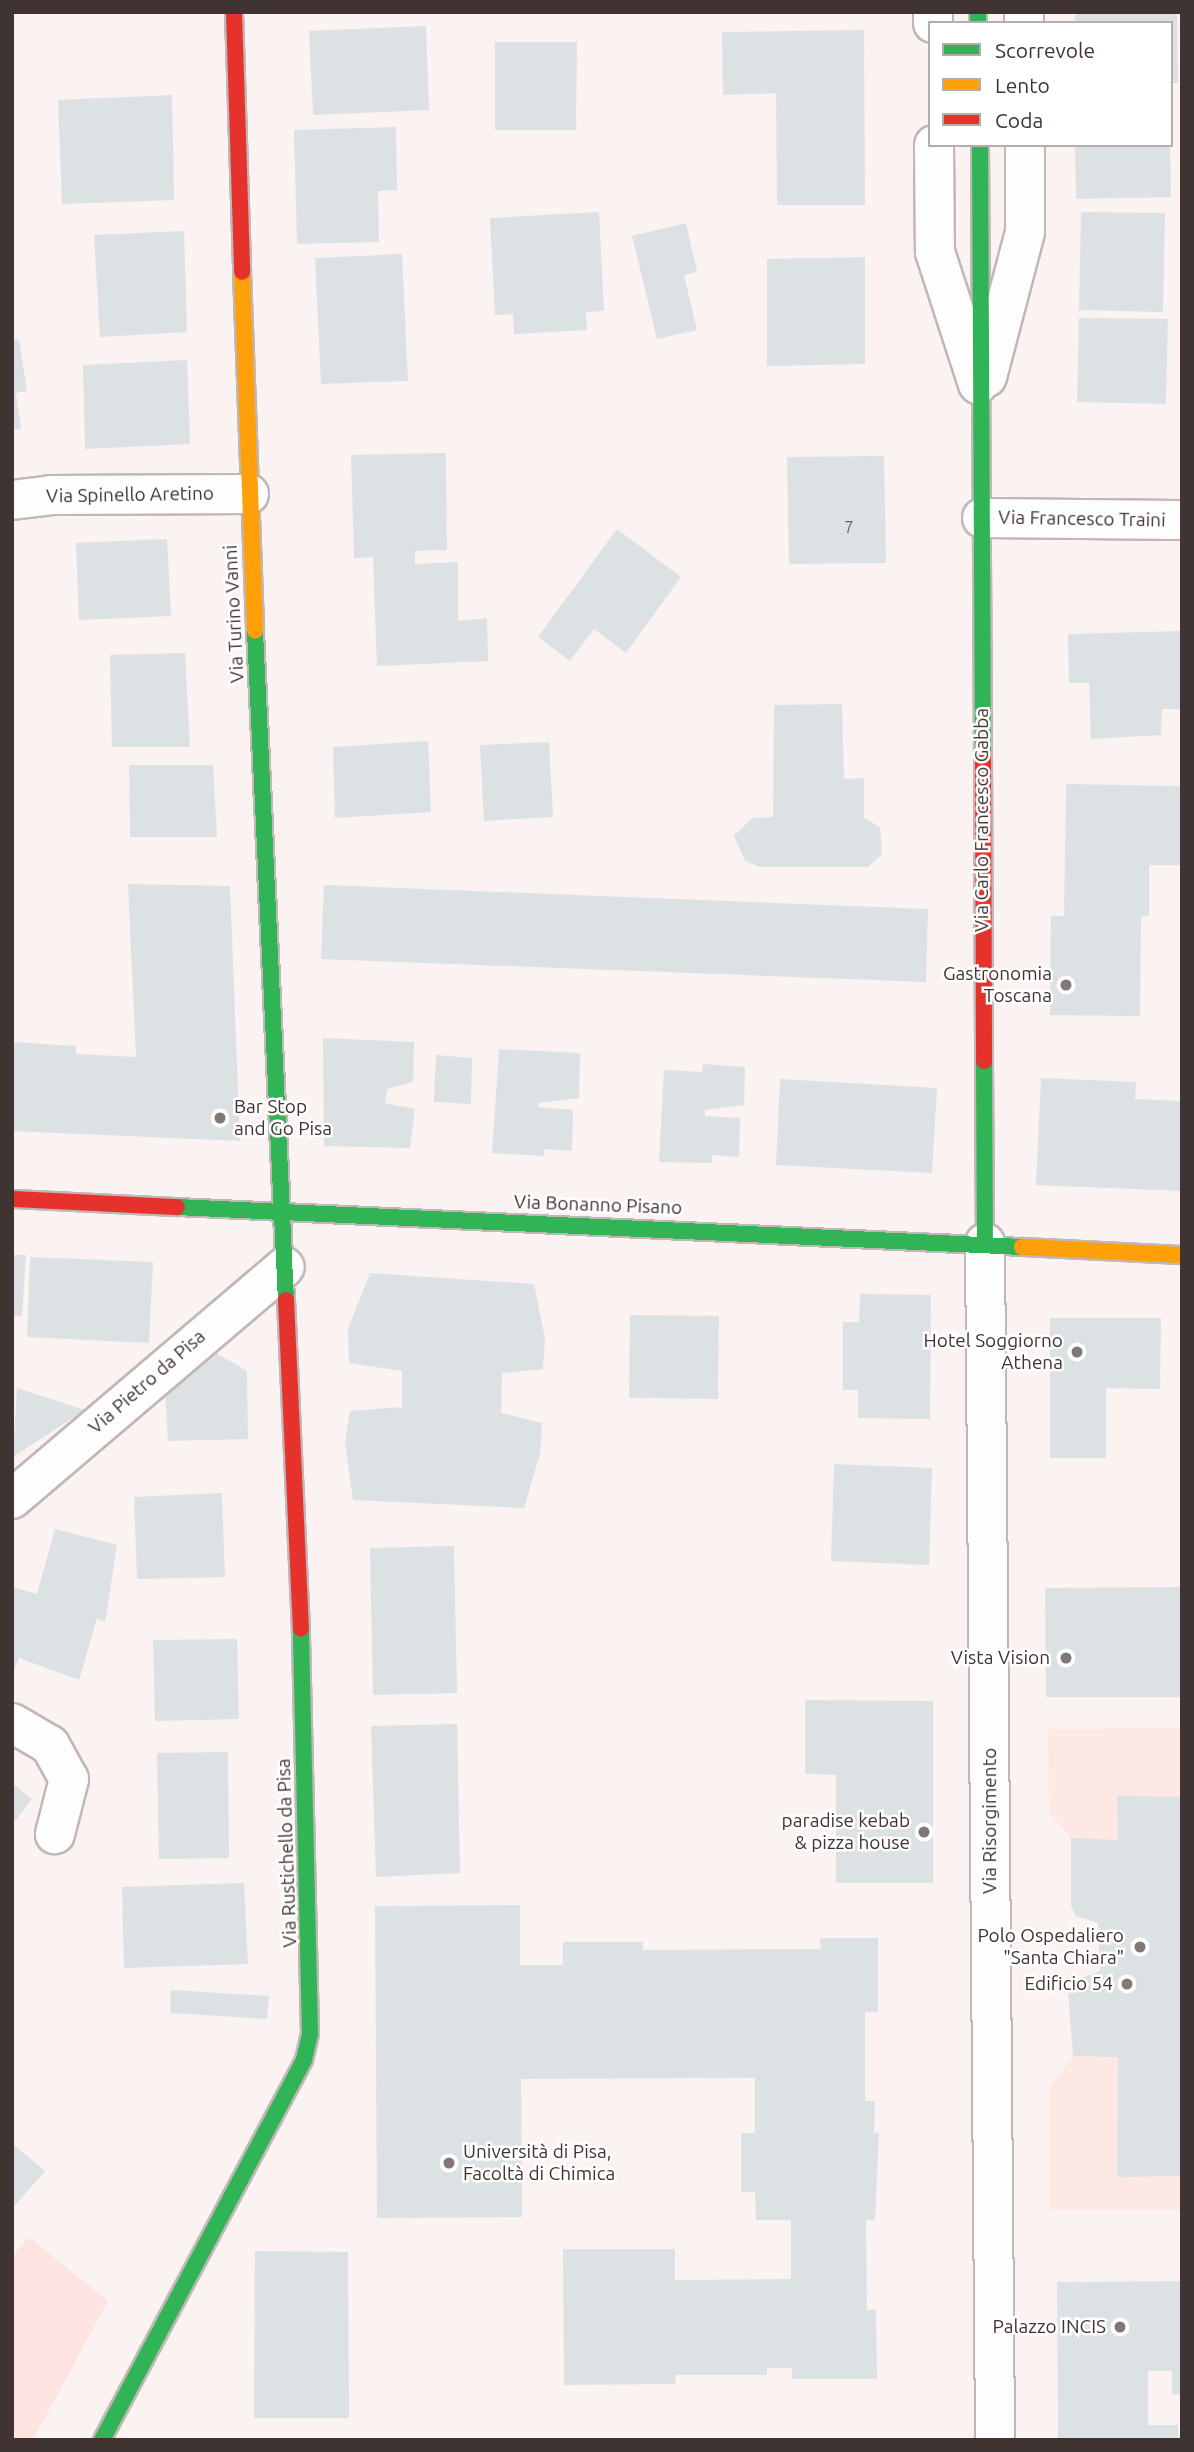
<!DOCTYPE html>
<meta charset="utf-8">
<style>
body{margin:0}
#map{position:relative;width:1194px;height:2452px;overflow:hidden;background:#faf3f2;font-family:Ubuntu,sans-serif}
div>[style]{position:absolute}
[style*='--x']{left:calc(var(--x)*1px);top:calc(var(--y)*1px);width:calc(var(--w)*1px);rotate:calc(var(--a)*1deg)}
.built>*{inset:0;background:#fde8e4}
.green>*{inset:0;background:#fde4e0}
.building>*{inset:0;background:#dce1e4}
.roads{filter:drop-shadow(2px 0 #c0b7b6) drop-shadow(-2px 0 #c0b7b6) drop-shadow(0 2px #c0b7b6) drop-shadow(0 -2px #c0b7b6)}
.street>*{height:38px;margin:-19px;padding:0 19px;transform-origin:19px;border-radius:19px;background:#fefdfd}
.fast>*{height:16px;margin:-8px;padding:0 8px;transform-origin:8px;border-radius:8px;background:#30b455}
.slow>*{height:16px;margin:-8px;padding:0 8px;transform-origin:8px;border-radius:8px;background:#ff9f0a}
.jam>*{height:16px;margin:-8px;padding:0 8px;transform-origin:8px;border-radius:8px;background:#e5322d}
.dots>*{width:19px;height:19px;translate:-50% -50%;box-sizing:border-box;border:4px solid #fff;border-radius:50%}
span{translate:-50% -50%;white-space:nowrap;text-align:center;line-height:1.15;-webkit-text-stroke:5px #fff;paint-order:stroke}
.number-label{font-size:16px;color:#696160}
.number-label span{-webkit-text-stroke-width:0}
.street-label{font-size:19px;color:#403432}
.poi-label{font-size:19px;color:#403432}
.right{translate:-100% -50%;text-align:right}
.left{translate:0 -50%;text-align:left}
.frame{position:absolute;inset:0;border:14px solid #403432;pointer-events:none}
.legend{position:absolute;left:928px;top:21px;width:245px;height:126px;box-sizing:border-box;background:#fff;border:2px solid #b3aead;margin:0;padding:9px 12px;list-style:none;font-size:21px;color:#403432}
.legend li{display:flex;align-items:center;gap:14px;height:35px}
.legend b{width:35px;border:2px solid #b3aead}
</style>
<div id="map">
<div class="built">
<i style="clip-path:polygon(1182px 1728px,1182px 2210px,1050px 2210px,1049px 2089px,1073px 2055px,1068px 1989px,1076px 1980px,1100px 1971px,1098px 1923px,1076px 1916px,1071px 1905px,1071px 1838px,1049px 1812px,1048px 1729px)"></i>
</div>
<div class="green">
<i style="clip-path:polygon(29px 2237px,108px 2301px,33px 2440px,12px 2440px,12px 2256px)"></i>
</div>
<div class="building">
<i style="clip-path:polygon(1075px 12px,1177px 12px,1178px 83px,1171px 83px,1171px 23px,1075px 23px)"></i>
<i style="clip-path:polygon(426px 26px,429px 110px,313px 115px,309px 31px)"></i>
<i style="clip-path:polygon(864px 30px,865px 205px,777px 205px,776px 93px,723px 95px,722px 32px)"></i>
<i style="clip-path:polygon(495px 42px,577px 42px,576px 130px,495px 130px)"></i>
<i style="clip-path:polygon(172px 95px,174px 200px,62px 204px,58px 100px)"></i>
<i style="clip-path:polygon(396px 127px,397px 190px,378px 191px,379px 242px,297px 244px,294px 130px)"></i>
<i style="clip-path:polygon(1075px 145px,1170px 145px,1171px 197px,1076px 199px)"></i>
<i style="clip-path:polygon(599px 212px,604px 311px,586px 312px,587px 330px,514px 334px,513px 314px,495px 315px,490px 218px)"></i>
<i style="clip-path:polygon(1081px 212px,1165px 213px,1163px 312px,1079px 310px)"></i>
<i style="clip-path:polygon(686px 223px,697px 272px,684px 275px,697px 330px,657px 339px,632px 236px)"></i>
<i style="clip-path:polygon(184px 231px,187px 332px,100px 337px,94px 235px)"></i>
<i style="clip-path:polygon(402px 254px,408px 381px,321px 384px,315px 258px)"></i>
<i style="clip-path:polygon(865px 257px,865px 364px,767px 366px,767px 259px)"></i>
<i style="clip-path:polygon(1079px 318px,1168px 319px,1166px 404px,1077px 402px)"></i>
<i style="clip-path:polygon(19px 339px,27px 391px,16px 393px,21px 429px,12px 430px,12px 340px)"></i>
<i style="clip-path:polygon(187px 360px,190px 444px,85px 449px,83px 365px)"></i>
<i style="clip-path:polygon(446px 453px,447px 550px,415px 551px,415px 564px,458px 562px,458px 621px,487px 618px,488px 661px,377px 666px,373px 557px,354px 558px,351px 455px)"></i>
<i style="clip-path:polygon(884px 456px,886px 563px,789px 564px,787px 457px)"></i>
<i style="clip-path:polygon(617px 529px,681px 577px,626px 653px,594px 629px,570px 661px,538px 637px)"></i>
<i style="clip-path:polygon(167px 539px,171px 616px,79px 620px,76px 543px)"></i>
<i style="clip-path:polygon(1182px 631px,1182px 709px,1162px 709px,1161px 735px,1091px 739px,1089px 683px,1069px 683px,1068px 634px)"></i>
<i style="clip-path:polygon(185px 653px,190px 747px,112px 747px,110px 655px)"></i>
<i style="clip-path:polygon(842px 704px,844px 779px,864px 778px,864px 818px,880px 827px,882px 854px,868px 867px,760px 867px,745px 861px,734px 836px,752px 818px,773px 817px,774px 705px)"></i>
<i style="clip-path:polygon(428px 741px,431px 812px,335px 818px,333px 747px)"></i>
<i style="clip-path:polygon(549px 742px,553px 817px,484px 821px,480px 745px)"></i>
<i style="clip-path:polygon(129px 765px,213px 765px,217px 837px,130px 837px)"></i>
<i style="clip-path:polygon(1066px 784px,1182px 786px,1182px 865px,1149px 865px,1149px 915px,1141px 917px,1140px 1016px,1050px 1015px,1051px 916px,1064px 916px)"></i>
<i style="clip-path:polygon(128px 884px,230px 886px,240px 1141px,12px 1131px,12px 1042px,76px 1046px,76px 1054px,136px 1057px)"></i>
<i style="clip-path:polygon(324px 885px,928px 909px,926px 982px,321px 959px)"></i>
<i style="clip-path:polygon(323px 1038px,414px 1042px,413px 1082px,387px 1089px,385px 1103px,415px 1109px,410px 1148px,324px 1146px)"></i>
<i style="clip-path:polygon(499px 1049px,580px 1053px,579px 1098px,538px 1103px,538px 1107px,573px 1110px,572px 1151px,544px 1149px,544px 1156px,492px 1153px)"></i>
<i style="clip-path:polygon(436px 1055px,472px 1058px,471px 1104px,434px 1102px)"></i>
<i style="clip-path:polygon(703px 1064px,745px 1067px,744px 1105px,705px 1110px,705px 1116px,740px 1118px,739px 1157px,712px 1155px,712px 1163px,659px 1162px,664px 1070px,702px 1072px)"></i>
<i style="clip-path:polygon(1041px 1078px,1136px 1082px,1135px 1099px,1182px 1101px,1182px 1191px,1036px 1185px)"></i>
<i style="clip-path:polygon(780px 1079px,937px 1088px,932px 1173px,776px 1165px)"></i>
<i style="clip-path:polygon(12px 1255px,26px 1255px,22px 1316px,12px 1316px)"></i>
<i style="clip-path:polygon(30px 1257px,153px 1262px,149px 1343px,27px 1337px)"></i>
<i style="clip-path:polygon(370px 1273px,534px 1284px,545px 1339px,543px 1369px,502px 1373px,501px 1413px,542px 1423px,540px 1454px,524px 1508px,353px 1500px,345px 1443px,350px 1411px,402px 1407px,402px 1371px,349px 1363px,348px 1329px)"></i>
<i style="clip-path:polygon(860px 1294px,931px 1295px,930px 1419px,858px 1418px,858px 1390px,843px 1390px,843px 1322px,859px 1322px)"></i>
<i style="clip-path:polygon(630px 1315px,719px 1316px,718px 1399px,629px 1398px)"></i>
<i style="clip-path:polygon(1050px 1318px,1161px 1318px,1160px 1389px,1106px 1388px,1106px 1458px,1050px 1458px)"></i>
<i style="clip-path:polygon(209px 1349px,247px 1371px,248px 1439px,168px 1441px,165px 1390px)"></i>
<i style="clip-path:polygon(17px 1388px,85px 1410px,13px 1457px)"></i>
<i style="clip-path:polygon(834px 1464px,932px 1468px,929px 1565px,831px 1561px)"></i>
<i style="clip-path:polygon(222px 1493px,225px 1577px,137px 1579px,134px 1497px)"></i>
<i style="clip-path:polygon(55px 1529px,117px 1545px,105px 1622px,97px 1618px,79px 1680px,19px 1658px,12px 1676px,12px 1587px,37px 1594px)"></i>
<i style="clip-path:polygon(454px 1546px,457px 1693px,373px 1695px,370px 1548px)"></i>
<i style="clip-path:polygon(1182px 1587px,1182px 1697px,1046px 1697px,1045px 1588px)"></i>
<i style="clip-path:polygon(237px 1639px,239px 1719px,155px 1721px,153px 1640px)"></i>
<i style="clip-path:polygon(805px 1700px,933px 1701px,933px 1883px,836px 1883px,836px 1775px,805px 1774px)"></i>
<i style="clip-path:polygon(457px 1724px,460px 1873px,376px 1877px,371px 1726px)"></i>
<i style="clip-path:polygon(228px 1752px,229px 1858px,159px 1859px,157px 1753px)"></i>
<i style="clip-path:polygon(12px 1783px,32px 1799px,12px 1825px)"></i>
<i style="clip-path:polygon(1117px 1796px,1182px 1797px,1182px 2176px,1117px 2177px,1118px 2057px,1073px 2056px,1068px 1989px,1076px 1980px,1100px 1971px,1098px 1923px,1076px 1916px,1071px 1905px,1071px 1838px,1118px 1840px)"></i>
<i style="clip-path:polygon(244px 1883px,248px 1964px,124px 1968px,122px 1887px)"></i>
<i style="clip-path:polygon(520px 1905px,520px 1965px,563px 1965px,563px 1942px,643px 1942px,643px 1950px,821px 1949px,820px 1938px,878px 1938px,878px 2012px,865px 2012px,865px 2101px,875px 2101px,874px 2133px,879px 2133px,875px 2220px,866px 2220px,867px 2310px,876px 2310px,877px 2379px,792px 2379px,792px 2368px,767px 2368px,767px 2375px,675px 2375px,676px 2384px,564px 2385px,563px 2249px,675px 2249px,675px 2280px,791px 2279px,791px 2220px,756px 2220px,755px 2192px,741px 2192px,741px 2133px,755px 2133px,755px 2078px,521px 2079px,522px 2217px,377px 2218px,375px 1906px)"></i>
<i style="clip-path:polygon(171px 1990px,269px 1996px,267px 2019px,170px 2013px)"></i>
<i style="clip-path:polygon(12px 2143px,45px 2171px,12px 2209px)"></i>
<i style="clip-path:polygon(255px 2251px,348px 2252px,349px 2418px,254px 2418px)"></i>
<i style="clip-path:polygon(1182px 2281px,1182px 2394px,1172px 2394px,1172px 2371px,1148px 2371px,1148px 2425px,1178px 2425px,1178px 2440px,1058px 2440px,1057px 2282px)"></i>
</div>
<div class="roads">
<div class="street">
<i style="--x:933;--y:12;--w:11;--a:90"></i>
<i style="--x:1024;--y:12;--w:11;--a:90"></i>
<i style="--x:934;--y:145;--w:107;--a:89.5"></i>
<i style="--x:935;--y:252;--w:139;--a:72"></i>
<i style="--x:987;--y:377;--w:150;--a:-75.3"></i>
<i style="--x:1025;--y:232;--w:87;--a:-90"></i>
<i style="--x:12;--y:500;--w:38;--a:-7"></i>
<i style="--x:50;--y:495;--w:199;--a:-0.3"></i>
<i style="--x:982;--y:518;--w:200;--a:0.6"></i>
<i style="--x:985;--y:1243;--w:1197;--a:89.52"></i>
<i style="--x:12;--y:1499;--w:358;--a:-40.4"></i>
<i style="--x:12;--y:1723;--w:44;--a:30.1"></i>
<i style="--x:50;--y:1745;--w:39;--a:61"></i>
<i style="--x:69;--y:1779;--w:57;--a:104.3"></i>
</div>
<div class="fast">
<i style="--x:978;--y:12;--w:11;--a:90"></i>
<i style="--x:980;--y:145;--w:611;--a:89.72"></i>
<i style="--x:255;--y:631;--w:670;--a:87.35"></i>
<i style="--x:984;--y:1061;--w:182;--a:89.7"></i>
<i style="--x:177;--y:1207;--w:846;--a:2.71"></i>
<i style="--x:102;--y:2440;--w:430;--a:-62"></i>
<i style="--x:304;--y:2060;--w:28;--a:-77"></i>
<i style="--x:310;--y:2033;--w:404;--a:-91.3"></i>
</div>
<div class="slow">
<i style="--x:242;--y:272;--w:359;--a:87.9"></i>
<i style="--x:1022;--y:1247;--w:160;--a:2.9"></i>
</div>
<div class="jam">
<i style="--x:234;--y:12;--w:260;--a:88.2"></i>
<i style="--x:983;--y:756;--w:305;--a:89.8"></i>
<i style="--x:12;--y:1199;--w:165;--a:2.8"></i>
<i style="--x:286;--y:1300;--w:329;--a:87.4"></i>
</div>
</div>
<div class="dots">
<i style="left:1066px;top:985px;background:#817775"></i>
<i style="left:220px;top:1118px;background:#817775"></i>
<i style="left:1077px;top:1352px;background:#817775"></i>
<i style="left:1066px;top:1658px;background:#817775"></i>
<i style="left:924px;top:1832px;background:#817775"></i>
<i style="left:1140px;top:1947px;background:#817775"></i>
<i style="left:1127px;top:1984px;background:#817775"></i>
<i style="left:449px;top:2163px;background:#817775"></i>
<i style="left:1120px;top:2327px;background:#817775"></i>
</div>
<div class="number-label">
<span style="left:849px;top:527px">7</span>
</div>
<div class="street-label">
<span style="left:130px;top:495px;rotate:-1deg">Via Spinello Aretino</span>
<span style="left:1082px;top:519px;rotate:1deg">Via Francesco Traini</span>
<span style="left:234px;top:614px;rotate:-93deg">Via Turino Vanni</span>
<span style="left:982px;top:820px;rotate:-90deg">Via Carlo Francesco Gabba</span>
<span style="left:598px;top:1205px;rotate:2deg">Via Bonanno Pisano</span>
<span style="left:147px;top:1382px;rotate:-41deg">Via Pietro da Pisa</span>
<span style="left:990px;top:1821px;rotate:-90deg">Via Risorgimento</span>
<span style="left:287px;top:1853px;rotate:-92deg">Via Rustichello da Pisa</span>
</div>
<div class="poi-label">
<span class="right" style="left:1052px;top:985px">Gastronomia<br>Toscana</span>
<span class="left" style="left:234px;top:1118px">Bar Stop<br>and Go Pisa</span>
<span class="right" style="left:1063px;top:1352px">Hotel Soggiorno<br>Athena</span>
<span class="right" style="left:1050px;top:1658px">Vista Vision</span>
<span class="right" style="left:910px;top:1832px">paradise kebab<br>&amp; pizza house</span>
<span class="right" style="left:1124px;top:1947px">Polo Ospedaliero<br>"Santa Chiara"</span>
<span class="right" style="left:1113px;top:1984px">Edificio 54</span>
<span class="left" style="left:463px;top:2163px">Università di Pisa,<br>Facoltà di Chimica</span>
<span class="right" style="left:1106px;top:2327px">Palazzo INCIS</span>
</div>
<div class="frame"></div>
<ul class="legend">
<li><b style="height:9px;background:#30b455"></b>Scorrevole</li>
<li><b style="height:9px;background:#ff9f0a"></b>Lento</li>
<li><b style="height:9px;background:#e5322d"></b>Coda</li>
</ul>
</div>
